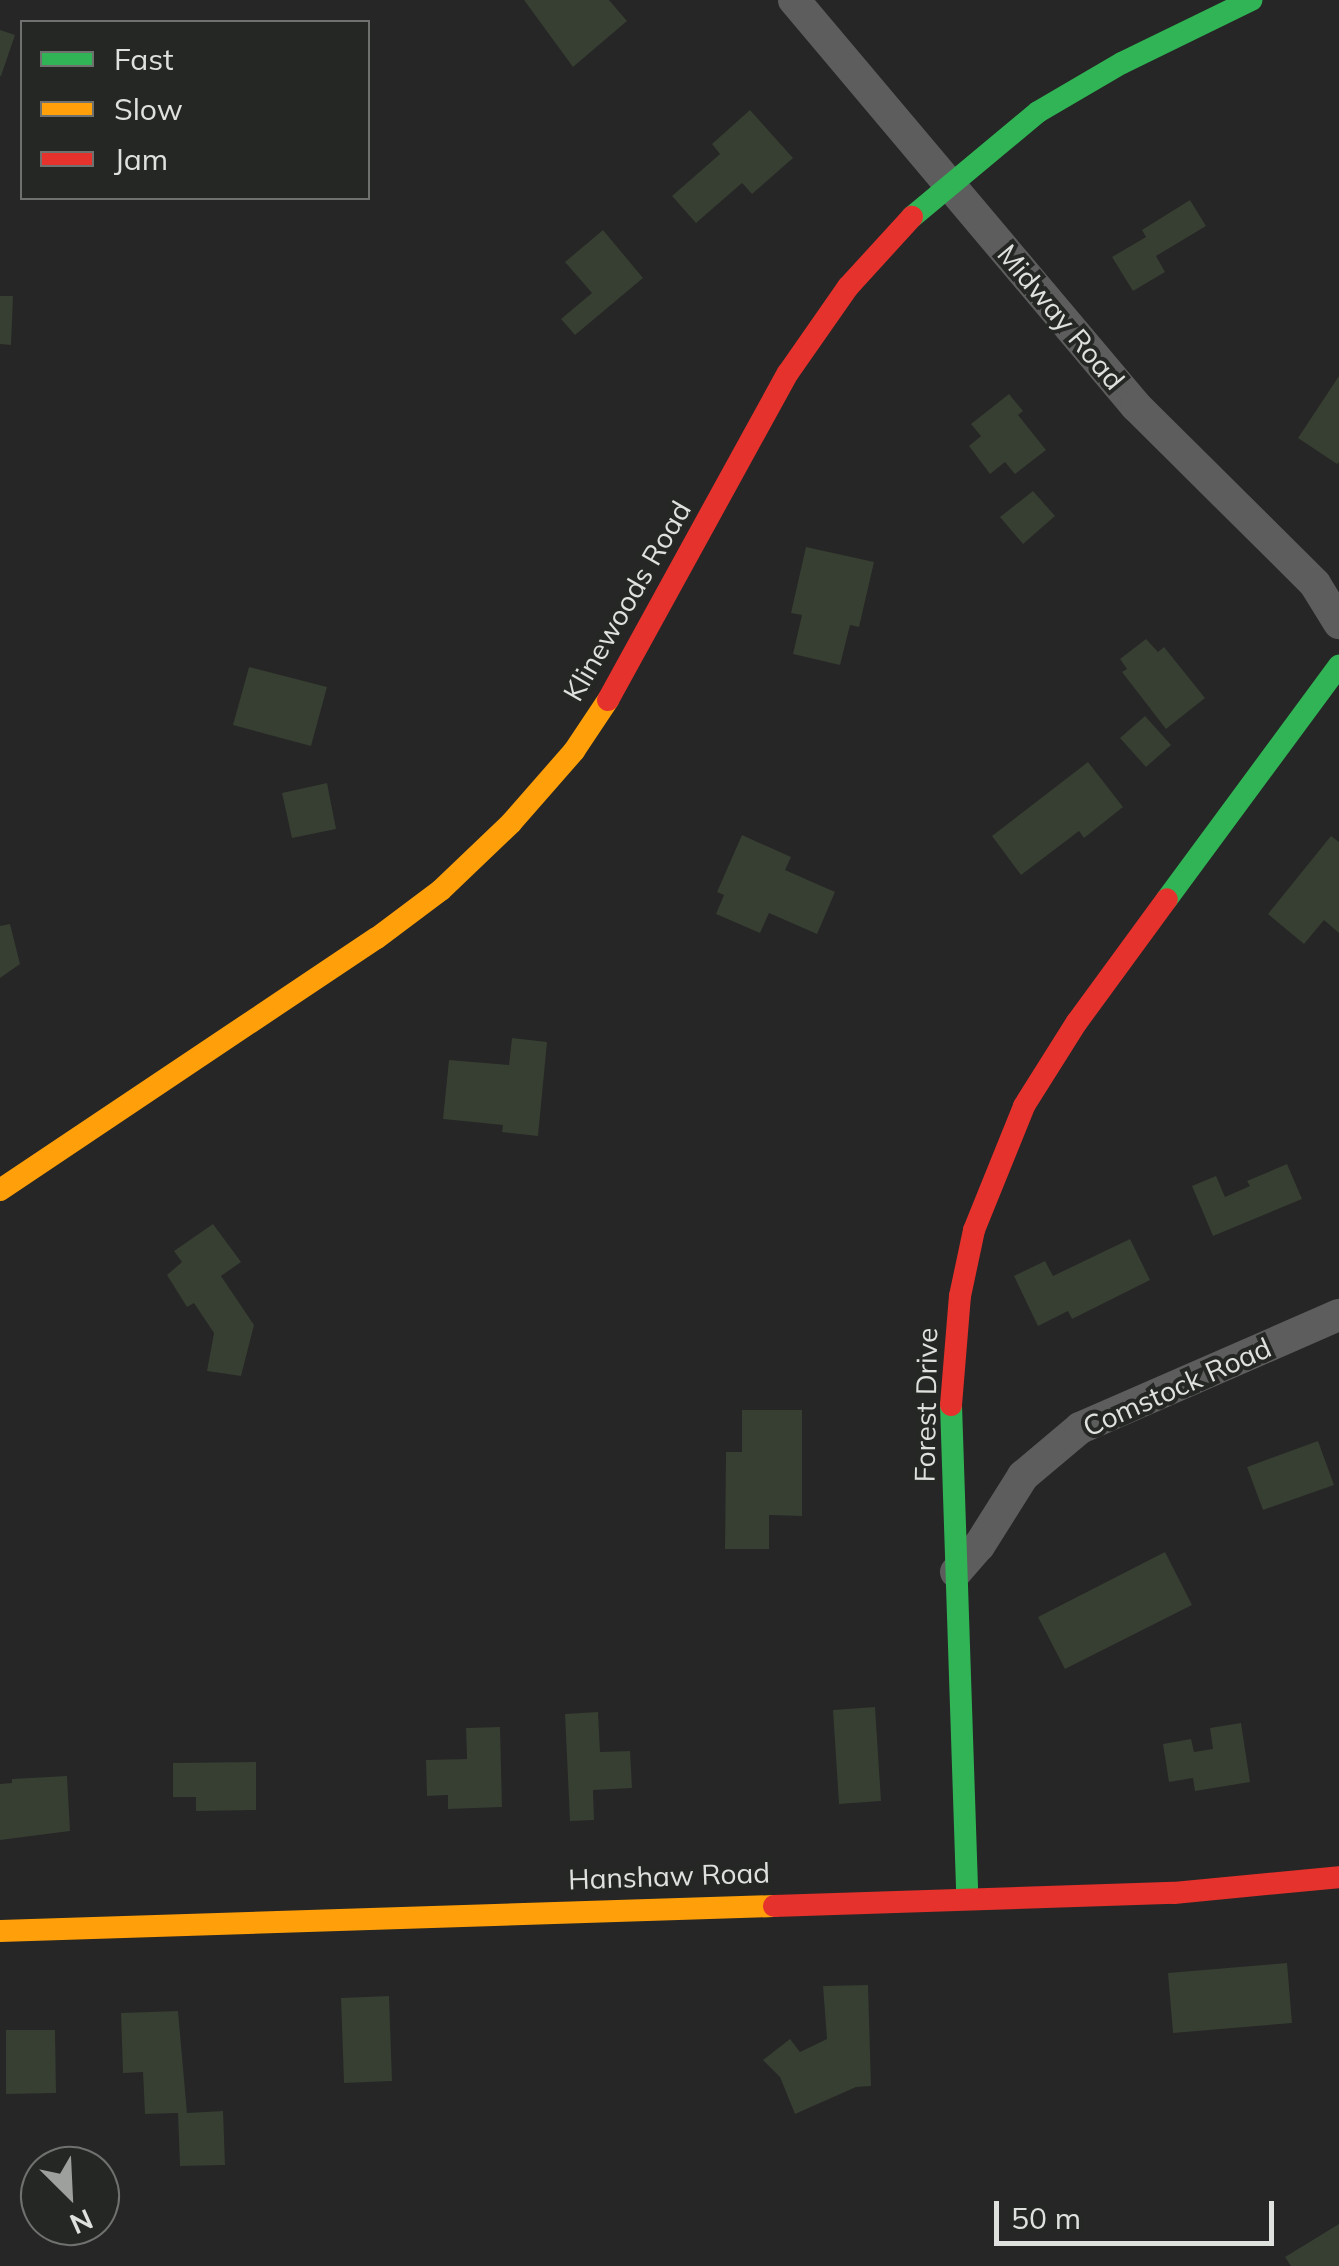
<!DOCTYPE html>
<style>
body{margin:0}
#map{position:relative;width:1339px;height:2266px;overflow:hidden;background:#252625;font-family:Mulish,sans-serif}
div>[style]{position:absolute}
[style*='--x']{left:calc(var(--x)*1px);top:calc(var(--y)*1px);width:calc(var(--w)*1px);rotate:calc(var(--a)*1deg)}
.building>*{inset:0;background:#373e32}
.street>*{height:32px;margin:-16px;padding:0 16px;transform-origin:16px;border-radius:16px;background:#5d5d5d}
.fast>*{height:22px;margin:-11px;padding:0 11px;transform-origin:11px;border-radius:11px;background:#30b455}
.slow>*{height:22px;margin:-11px;padding:0 11px;transform-origin:11px;border-radius:11px;background:#ff9f0a}
.jam>*{height:22px;margin:-11px;padding:0 11px;transform-origin:11px;border-radius:11px;background:#e5322d}
span{translate:-50% -50%;white-space:nowrap;text-align:center;line-height:1.15;-webkit-text-stroke:8px #252724;paint-order:stroke}
.street-label{font-size:28px;color:#dfe1de}
.legend{position:absolute;left:20px;top:20px;width:350px;height:180px;box-sizing:border-box;background:#252724;border:2px solid #6f716e;margin:0;padding:12px 18px;list-style:none;font-size:30px;color:#dfe1de}
.legend li{display:flex;align-items:center;gap:20px;height:50px}
.legend b{width:50px;border:2px solid #6f716e}
.north{position:absolute;left:20px;top:2146px;width:100px;height:100px;box-sizing:border-box;background:#252724;border:2px solid #6f716e;border-radius:50%;rotate:156deg;font-size:28px;font-weight:700;line-height:40px;text-align:center;color:#dfe1de}
.north::after{content:'';display:block;margin:auto;width:35px;height:45px;background:#9ea09d;clip-path:polygon(50% 0,100% 100%,50% 72%,0 100%)}
.scale{position:absolute;left:994px;top:2201px;width:280px;height:45px;box-sizing:border-box;border:5px solid #dfe1de;border-top:0;padding-left:12px;font-size:30px;line-height:35px;white-space:nowrap;color:#dfe1de;-webkit-text-stroke:8px #252724;paint-order:stroke}
</style>
<div id="map">
<div class="building">
<i style="clip-path:polygon(524px 0,609px 0,627px 21px,573px 67px)"></i>
<i style="clip-path:polygon(0 30px,15px 35px,1px 76px,0 76px)"></i>
<i style="clip-path:polygon(750px 110px,793px 158px,752px 194px,742px 183px,696px 223px,672px 196px,720px 154px,712px 144px)"></i>
<i style="clip-path:polygon(1190px 200px,1206px 226px,1156px 256px,1165px 272px,1133px 291px,1112px 257px,1146px 237px,1142px 230px)"></i>
<i style="clip-path:polygon(603px 230px,643px 278px,575px 335px,561px 319px,592px 293px,565px 262px)"></i>
<i style="clip-path:polygon(0 296px,13px 296px,11px 345px,0 344px)"></i>
<i style="clip-path:polygon(1339px 376px,1339px 462px,1337px 464px,1298px 438px)"></i>
<i style="clip-path:polygon(1009px 394px,1023px 411px,1018px 415px,1046px 450px,1015px 474px,1005px 462px,990px 474px,969px 446px,981px 436px,971px 424px)"></i>
<i style="clip-path:polygon(1033px 491px,1055px 516px,1023px 544px,1000px 517px)"></i>
<i style="clip-path:polygon(806px 547px,874px 562px,859px 627px,850px 625px,840px 665px,793px 654px,802px 615px,791px 613px)"></i>
<i style="clip-path:polygon(1146px 639px,1158px 652px,1164px 647px,1205px 698px,1166px 729px,1122px 672px,1127px 669px,1120px 659px)"></i>
<i style="clip-path:polygon(249px 667px,327px 687px,311px 746px,233px 725px)"></i>
<i style="clip-path:polygon(1145px 716px,1171px 745px,1146px 767px,1120px 738px)"></i>
<i style="clip-path:polygon(1088px 762px,1123px 807px,1084px 838px,1079px 831px,1021px 875px,992px 836px)"></i>
<i style="clip-path:polygon(327px 783px,336px 829px,292px 838px,282px 793px)"></i>
<i style="clip-path:polygon(742px 835px,791px 857px,785px 870px,835px 892px,817px 934px,769px 913px,760px 933px,716px 914px,724px 895px,717px 892px)"></i>
<i style="clip-path:polygon(1331px 836px,1339px 842px,1339px 933px,1324px 920px,1304px 944px,1268px 914px)"></i>
<i style="clip-path:polygon(10px 924px,20px 964px,0 978px,0 926px)"></i>
<i style="clip-path:polygon(512px 1038px,547px 1042px,538px 1136px,502px 1132px,503px 1125px,443px 1119px,449px 1060px,509px 1065px)"></i>
<i style="clip-path:polygon(1287px 1164px,1302px 1199px,1213px 1236px,1192px 1186px,1216px 1176px,1225px 1197px,1250px 1186px,1247px 1181px)"></i>
<i style="clip-path:polygon(213px 1224px,241px 1262px,221px 1276px,254px 1325px,241px 1376px,207px 1371px,214px 1333px,194px 1303px,187px 1307px,167px 1275px,182px 1262px,174px 1251px)"></i>
<i style="clip-path:polygon(1130px 1239px,1150px 1280px,1072px 1319px,1068px 1311px,1038px 1326px,1014px 1276px,1045px 1261px,1053px 1276px)"></i>
<i style="clip-path:polygon(742px 1410px,802px 1410px,802px 1516px,769px 1515px,769px 1549px,725px 1549px,726px 1452px,742px 1452px)"></i>
<i style="clip-path:polygon(1318px 1441px,1334px 1485px,1263px 1510px,1247px 1467px)"></i>
<i style="clip-path:polygon(1165px 1552px,1192px 1605px,1065px 1669px,1038px 1617px)"></i>
<i style="clip-path:polygon(875px 1707px,881px 1801px,839px 1804px,833px 1710px)"></i>
<i style="clip-path:polygon(598px 1712px,600px 1752px,630px 1751px,632px 1788px,593px 1790px,594px 1820px,570px 1821px,565px 1714px)"></i>
<i style="clip-path:polygon(1241px 1723px,1250px 1782px,1195px 1791px,1193px 1778px,1169px 1782px,1163px 1744px,1191px 1739px,1194px 1752px,1213px 1749px,1210px 1728px)"></i>
<i style="clip-path:polygon(500px 1727px,502px 1807px,448px 1809px,448px 1795px,427px 1796px,426px 1760px,467px 1759px,466px 1728px)"></i>
<i style="clip-path:polygon(256px 1762px,256px 1810px,196px 1811px,196px 1797px,173px 1797px,173px 1763px)"></i>
<i style="clip-path:polygon(67px 1776px,70px 1831px,0 1840px,0 1784px,12px 1783px,12px 1779px)"></i>
<i style="clip-path:polygon(1287px 1963px,1292px 2023px,1173px 2033px,1168px 1973px)"></i>
<i style="clip-path:polygon(868px 1985px,871px 2086px,856px 2087px,795px 2114px,780px 2077px,763px 2060px,790px 2039px,800px 2052px,827px 2039px,823px 1986px)"></i>
<i style="clip-path:polygon(389px 1996px,392px 2081px,344px 2083px,341px 1998px)"></i>
<i style="clip-path:polygon(178px 2011px,187px 2113px,223px 2111px,225px 2165px,180px 2166px,178px 2113px,145px 2114px,143px 2072px,123px 2073px,121px 2013px)"></i>
<i style="clip-path:polygon(6px 2030px,55px 2030px,56px 2093px,6px 2094px)"></i>
<i style="clip-path:polygon(1339px 2224px,1339px 2266px,1291px 2266px,1285px 2257px)"></i>
</div>
<div class="street">
<i style="--x:794;--y:0;--w:531;--a:49.89"></i>
<i style="--x:1136;--y:406;--w:252;--a:44.8"></i>
<i style="--x:1315;--y:584;--w:46;--a:58.4"></i>
<i style="--x:956;--y:1572;--w:35;--a:-49"></i>
<i style="--x:979;--y:1546;--w:83;--a:-57.8"></i>
<i style="--x:1023;--y:1476;--w:75;--a:-40.1"></i>
<i style="--x:1080;--y:1428;--w:283;--a:-23.6"></i>
</div>
<div class="fast">
<i style="--x:912;--y:217;--w:164;--a:-39.8"></i>
<i style="--x:1038;--y:112;--w:97;--a:-30.3"></i>
<i style="--x:1122;--y:63;--w:144;--a:-26"></i>
<i style="--x:1167;--y:899;--w:290;--a:-53.6"></i>
<i style="--x:951;--y:1405;--w:492;--a:88.1"></i>
</div>
<div class="slow">
<i style="--x:0;--y:1190;--w:453;--a:-33.8"></i>
<i style="--x:377;--y:938;--w:80;--a:-36.9"></i>
<i style="--x:441;--y:890;--w:97;--a:-43.7"></i>
<i style="--x:511;--y:823;--w:96;--a:-48.8"></i>
<i style="--x:574;--y:751;--w:61;--a:-56.3"></i>
<i style="--x:0;--y:1931;--w:774;--a:-1.85"></i>
</div>
<div class="jam">
<i style="--x:608;--y:700;--w:373;--a:-61.2"></i>
<i style="--x:788;--y:373;--w:105;--a:-55.1"></i>
<i style="--x:848;--y:287;--w:95;--a:-47.6"></i>
<i style="--x:951;--y:1405;--w:109;--a:-85.3"></i>
<i style="--x:960;--y:1296;--w:67;--a:-78"></i>
<i style="--x:974;--y:1230;--w:134;--a:-68"></i>
<i style="--x:1024;--y:1106;--w:99;--a:-57.8"></i>
<i style="--x:1077;--y:1022;--w:152;--a:-53.8"></i>
<i style="--x:774;--y:1906;--w:400;--a:-1.9"></i>
<i style="--x:1174;--y:1893;--w:166;--a:-5.5"></i>
</div>
<div class="street-label">
<span style="left:1061px;top:317px;rotate:50deg">Midway Road</span>
<span style="left:627px;top:601px;rotate:-60deg">Klinewoods Road</span>
<span style="left:1177px;top:1387px;rotate:-24deg">Comstock Road</span>
<span style="left:926px;top:1405px;rotate:-89deg">Forest Drive</span>
<span style="left:669px;top:1876px;rotate:-2deg">Hanshaw Road</span>
</div>
<ul class="legend">
<li><b style="height:12px;background:#30b455"></b>Fast</li>
<li><b style="height:12px;background:#ff9f0a"></b>Slow</li>
<li><b style="height:12px;background:#e5322d"></b>Jam</li>
</ul>
<div class="north">N</div>
<div class="scale">50 m</div>
</div>
